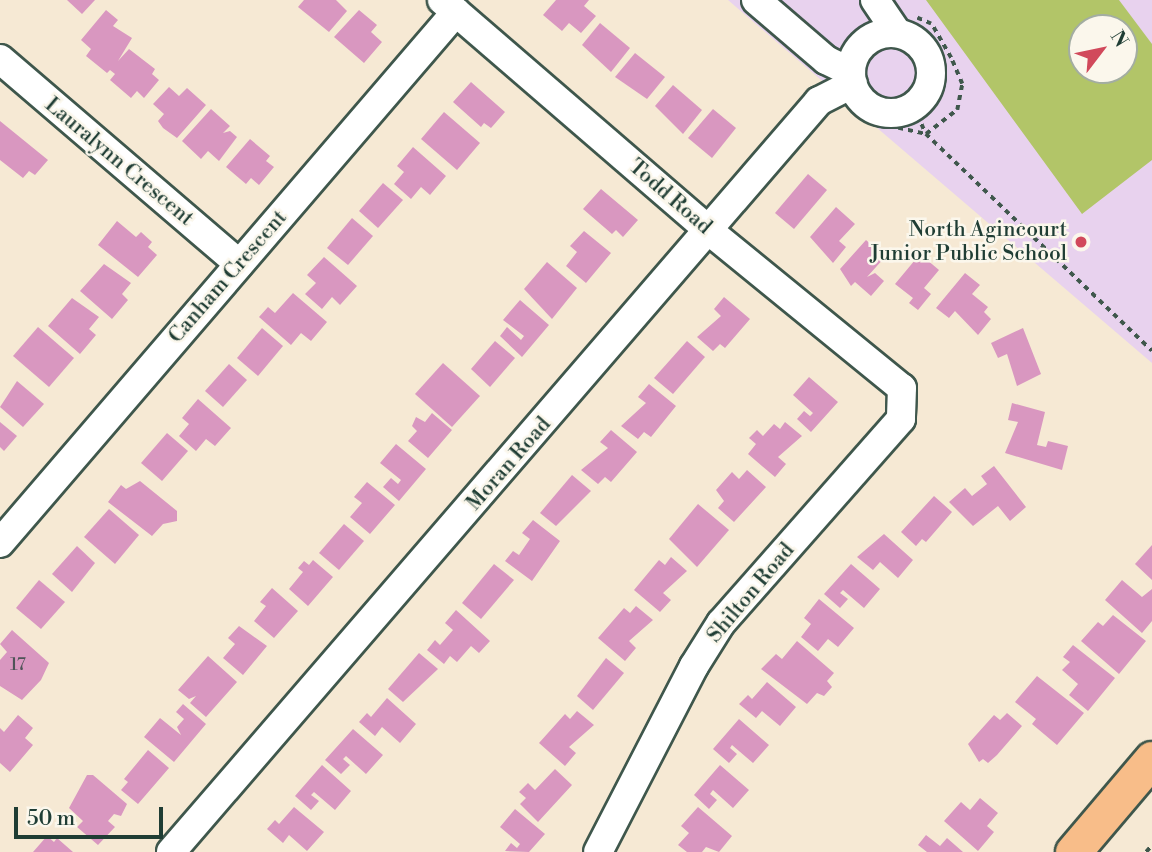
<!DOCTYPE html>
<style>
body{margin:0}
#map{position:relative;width:1152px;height:852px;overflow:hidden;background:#f6e9d4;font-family:"Libre Bodoni",serif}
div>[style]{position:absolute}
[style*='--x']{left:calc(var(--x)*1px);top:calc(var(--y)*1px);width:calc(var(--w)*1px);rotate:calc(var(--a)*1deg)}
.built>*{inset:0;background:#e8d2ee}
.green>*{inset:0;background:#b2c568}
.building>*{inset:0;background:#d997c0}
.path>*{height:3.5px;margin-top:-1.75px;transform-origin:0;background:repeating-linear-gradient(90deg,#3f574c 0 5px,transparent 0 10px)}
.roads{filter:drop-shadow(2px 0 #3f574c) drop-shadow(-2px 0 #3f574c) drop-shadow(0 2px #3f574c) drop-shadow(0 -2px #3f574c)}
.minor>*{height:28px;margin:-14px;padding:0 14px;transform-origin:14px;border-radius:14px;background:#fff}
.minor>.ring{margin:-14px;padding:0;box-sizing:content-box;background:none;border:28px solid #fff;border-radius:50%}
.major>*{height:35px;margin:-17.5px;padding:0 17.5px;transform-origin:17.5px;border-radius:17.5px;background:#f8bd89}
.dots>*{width:19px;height:19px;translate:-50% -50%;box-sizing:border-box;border:4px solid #fbf7ec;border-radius:50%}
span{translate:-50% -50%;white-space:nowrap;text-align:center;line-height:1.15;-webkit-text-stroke:5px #fbf7ec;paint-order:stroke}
.number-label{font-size:18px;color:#4e5457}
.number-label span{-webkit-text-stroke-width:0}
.street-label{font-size:21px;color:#1f3d34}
.poi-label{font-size:21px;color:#1f3d34}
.right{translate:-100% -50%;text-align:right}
.north{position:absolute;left:1068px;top:14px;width:70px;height:70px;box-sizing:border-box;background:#fbf7ec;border:2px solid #a3ada2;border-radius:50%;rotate:58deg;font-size:19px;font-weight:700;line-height:28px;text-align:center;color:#1f3d34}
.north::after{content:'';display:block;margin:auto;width:24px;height:32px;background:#d1495b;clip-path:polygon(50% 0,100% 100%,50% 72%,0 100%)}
.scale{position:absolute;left:14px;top:807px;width:149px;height:32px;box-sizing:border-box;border:4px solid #1f3d34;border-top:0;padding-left:9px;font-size:21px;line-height:24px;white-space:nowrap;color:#1f3d34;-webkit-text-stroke:5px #fbf7ec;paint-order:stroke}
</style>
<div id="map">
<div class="built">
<i style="clip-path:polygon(evenodd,728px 0,1152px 0,1152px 363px,869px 121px,728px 0,1082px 28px,1124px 28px,1124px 70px,1082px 70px,1082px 28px)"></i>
</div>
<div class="green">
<i style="clip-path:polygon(evenodd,926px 0,1119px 0,1152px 44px,1152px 160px,1082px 214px,926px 0,1082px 28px,1124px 28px,1124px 70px,1082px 70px,1082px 28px)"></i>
</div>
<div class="building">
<i style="clip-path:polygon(67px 0,95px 0,82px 14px)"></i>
<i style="clip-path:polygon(304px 0,336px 0,347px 11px,329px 32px,298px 7px)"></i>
<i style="clip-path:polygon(556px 0,589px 0,584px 6px,596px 16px,581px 33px,569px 23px,562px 31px,543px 15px)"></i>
<i style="clip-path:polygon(106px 10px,118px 20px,113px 26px,132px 38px,118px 61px,129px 49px,155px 69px,152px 74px,159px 80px,144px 98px,137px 91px,131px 98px,110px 80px,115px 74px,110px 70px,107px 73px,86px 56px,91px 49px,81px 40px)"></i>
<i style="clip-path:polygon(359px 10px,377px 25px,371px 32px,382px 42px,364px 63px,334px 37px)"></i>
<i style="clip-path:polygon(600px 23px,630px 48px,611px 72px,582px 45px)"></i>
<i style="clip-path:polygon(635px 53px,665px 77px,647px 99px,615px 77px)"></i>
<i style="clip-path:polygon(471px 82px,505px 112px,491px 128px,484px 123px,481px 127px,453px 102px)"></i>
<i style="clip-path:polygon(673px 85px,702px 110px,683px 134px,655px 106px)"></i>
<i style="clip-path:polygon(169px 87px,179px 96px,187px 88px,206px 105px,177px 138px,163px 128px,158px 121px,164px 114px,153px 104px)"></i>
<i style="clip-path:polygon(211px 109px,230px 126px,223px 133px,230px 131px,237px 137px,219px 161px,208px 151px,201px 159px,182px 141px)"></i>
<i style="clip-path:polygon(713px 109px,736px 128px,712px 158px,688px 138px)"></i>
<i style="clip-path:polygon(444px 112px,480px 143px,457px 170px,421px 139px)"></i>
<i style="clip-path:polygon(0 121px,48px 160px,35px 175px,29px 171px,23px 178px,0 160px)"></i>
<i style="clip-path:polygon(250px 139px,270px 156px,266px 161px,274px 167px,259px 185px,251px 178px,246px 184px,226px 167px)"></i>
<i style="clip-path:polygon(413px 147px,446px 176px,430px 195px,421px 187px,411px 199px,394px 184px,404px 172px,397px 166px)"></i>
<i style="clip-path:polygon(808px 174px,827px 190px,794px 229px,775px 213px)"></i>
<i style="clip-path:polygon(383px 183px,403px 200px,378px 228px,359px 211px)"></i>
<i style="clip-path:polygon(601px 189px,638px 220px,623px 237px,616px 230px,612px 234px,583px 209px)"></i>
<i style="clip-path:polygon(836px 207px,855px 224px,839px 241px,846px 247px,833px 263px,810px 237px)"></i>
<i style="clip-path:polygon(352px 218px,373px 236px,348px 265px,327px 248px)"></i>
<i style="clip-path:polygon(117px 221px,136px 237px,141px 232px,152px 242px,148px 247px,157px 255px,138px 277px,98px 245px)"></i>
<i style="clip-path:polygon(584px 231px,611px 253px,586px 283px,566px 266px,577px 252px,570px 246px)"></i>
<i style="clip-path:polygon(866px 240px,885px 257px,867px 277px,875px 273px,884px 281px,871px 296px,855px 282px,851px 286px,840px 269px)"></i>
<i style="clip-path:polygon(920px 254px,939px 270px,924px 288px,931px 294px,918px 310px,909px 303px,913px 298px,895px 284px)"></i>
<i style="clip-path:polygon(324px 257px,357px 286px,340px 305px,332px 297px,322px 309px,305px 294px,316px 283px,307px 275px)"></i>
<i style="clip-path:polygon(547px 262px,577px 288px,552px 319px,524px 289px)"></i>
<i style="clip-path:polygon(104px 264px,131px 283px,122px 294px,128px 300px,112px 319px,80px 291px)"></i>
<i style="clip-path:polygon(965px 273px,980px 285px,972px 294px,988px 307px,984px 312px,991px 319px,978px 335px,955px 311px,949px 318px,936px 308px)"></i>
<i style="clip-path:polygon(293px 293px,327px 322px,311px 341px,301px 333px,291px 345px,259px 317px,268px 307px,275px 313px)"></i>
<i style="clip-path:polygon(724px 297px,750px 319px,725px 348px,720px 344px,713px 351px,697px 337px,721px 316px,714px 309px)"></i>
<i style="clip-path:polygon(72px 298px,99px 317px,89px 329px,96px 335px,80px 354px,48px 326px)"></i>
<i style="clip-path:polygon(520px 300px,549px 325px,522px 357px,500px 336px,507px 327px,521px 340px,524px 336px,503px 320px)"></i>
<i style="clip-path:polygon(38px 327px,74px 358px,49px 387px,13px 356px)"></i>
<i style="clip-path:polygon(262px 328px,283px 346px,258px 376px,237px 358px)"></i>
<i style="clip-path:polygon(1023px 328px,1041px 374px,1017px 386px,1007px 354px,998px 358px,991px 343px)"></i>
<i style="clip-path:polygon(495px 341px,515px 358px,490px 387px,471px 369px)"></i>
<i style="clip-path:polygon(687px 341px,705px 357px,673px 394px,654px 378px)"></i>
<i style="clip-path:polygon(443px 363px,480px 396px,452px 427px,415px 394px)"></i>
<i style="clip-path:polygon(229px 364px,247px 380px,223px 407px,205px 391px)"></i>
<i style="clip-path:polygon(809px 377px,838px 402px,811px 432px,797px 419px,804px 411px,810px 416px,813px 413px,793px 395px)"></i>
<i style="clip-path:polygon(17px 381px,44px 404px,23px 427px,0 407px)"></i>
<i style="clip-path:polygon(649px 384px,676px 406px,651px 437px,644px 432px,638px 439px,621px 426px,646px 403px,638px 397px)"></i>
<i style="clip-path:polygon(198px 399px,231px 428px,215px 446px,206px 439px,196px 451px,179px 436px,189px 424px,182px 418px)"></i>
<i style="clip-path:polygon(1012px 403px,1045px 412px,1037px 445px,1046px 447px,1048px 441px,1068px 446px,1062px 470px,1005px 453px,1018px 422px,1008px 420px)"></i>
<i style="clip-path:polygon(432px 413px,452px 430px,428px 458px,408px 441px,417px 431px,412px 426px,416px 417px,425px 422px)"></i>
<i style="clip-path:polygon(0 422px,17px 436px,4px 451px,0 447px)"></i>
<i style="clip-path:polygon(785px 422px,802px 436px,778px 457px,786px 464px,775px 477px,748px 454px,756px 444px,749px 438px,757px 430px,763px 436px,774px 424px,780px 429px)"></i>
<i style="clip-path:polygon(611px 430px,637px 452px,611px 482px,605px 477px,598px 484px,581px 470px,608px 448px,600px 442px)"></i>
<i style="clip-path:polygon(167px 433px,188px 451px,162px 481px,141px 463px)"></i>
<i style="clip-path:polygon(396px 444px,426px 469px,399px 501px,383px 487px,391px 478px,398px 484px,401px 480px,380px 463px)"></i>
<i style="clip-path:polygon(994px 466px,1026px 507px,1010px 521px,998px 506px,973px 526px,949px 502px,965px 488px,972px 496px,987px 484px,981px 476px)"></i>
<i style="clip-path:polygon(747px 470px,766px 487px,734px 522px,718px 508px,724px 501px,716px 490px,732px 472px,739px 479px)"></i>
<i style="clip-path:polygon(572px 475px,591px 491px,556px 526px,540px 513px)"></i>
<i style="clip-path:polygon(140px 481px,177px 511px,177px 521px,163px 524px,152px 536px,108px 502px,121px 485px,126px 489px)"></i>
<i style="clip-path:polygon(367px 482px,395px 505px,370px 534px,350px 517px,362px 503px,354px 497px)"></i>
<i style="clip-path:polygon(934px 496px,952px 512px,926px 542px,922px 539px,916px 546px,901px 532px)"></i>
<i style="clip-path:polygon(698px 504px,729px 530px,697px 567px,669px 539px)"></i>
<i style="clip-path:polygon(109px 509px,139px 535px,115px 564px,84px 537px)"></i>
<i style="clip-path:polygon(533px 520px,560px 541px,532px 581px,505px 561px,513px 551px,519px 555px,530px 539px,522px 533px)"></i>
<i style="clip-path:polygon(344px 524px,364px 541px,339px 570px,319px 553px)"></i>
<i style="clip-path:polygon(884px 534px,913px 560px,898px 578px,880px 562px,873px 570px,857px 557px)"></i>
<i style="clip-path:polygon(1152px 545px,1152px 580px,1135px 564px)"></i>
<i style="clip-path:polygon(77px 546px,95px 563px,72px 592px,52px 574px)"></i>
<i style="clip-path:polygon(671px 557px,687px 571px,663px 593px,671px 600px,660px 612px,634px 590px,659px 560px,665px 565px)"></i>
<i style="clip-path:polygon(313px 560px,333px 577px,308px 606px,289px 589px,303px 572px,298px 568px,304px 561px,309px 565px)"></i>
<i style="clip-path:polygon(494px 564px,514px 580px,481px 619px,462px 603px)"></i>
<i style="clip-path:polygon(851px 564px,880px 589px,864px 608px,843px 590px,840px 593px,848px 599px,840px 608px,824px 594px)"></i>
<i style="clip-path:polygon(39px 580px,65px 602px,41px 629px,16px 608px)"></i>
<i style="clip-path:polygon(1122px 580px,1142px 597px,1152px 589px,1152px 621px,1142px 633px,1105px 600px)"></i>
<i style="clip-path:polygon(272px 588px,298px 611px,274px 638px,254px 621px,266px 606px,260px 602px)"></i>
<i style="clip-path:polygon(819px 599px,854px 628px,838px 647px,828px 639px,818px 651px,801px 637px,811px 624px,804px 618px)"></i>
<i style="clip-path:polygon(636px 606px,653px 620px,629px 641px,636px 648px,625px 661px,598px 638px,624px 608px,630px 613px)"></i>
<i style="clip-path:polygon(456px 610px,490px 641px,479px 653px,471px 646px,457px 662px,450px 656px,444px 664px,427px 650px,435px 640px,440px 645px,453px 630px,445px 623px)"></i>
<i style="clip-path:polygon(1113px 615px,1146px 641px,1119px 674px,1081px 641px,1098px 622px,1103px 626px)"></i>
<i style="clip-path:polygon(239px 626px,267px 646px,243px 675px,223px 658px,235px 644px,228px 638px)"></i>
<i style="clip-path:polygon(12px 630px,49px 663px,41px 680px,22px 700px,0 686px,0 660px,7px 652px,0 644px)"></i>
<i style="clip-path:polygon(797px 641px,834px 673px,827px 681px,832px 687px,824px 696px,817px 693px,807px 704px,761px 669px,776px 654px,782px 659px)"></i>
<i style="clip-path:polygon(1073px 645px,1115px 678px,1088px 711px,1069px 695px,1078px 684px,1062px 670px,1070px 662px,1063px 657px)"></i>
<i style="clip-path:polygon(419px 653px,438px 669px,403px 702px,388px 689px)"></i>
<i style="clip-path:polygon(208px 656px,237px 682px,206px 717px,190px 703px,196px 696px,189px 699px,178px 690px)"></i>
<i style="clip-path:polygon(606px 658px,624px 673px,593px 710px,577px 696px)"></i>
<i style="clip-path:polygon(1037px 676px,1084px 713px,1057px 745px,1032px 724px,1036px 719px,1015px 702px)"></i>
<i style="clip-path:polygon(767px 682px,796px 707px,780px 726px,762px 711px,756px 718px,739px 704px,748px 695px,752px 699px)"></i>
<i style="clip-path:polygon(387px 698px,416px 724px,400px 743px,382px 727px,375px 736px,359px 722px,367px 713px,371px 717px)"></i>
<i style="clip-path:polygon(183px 704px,206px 724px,174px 762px,144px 737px,160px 718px,181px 735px,177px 727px,184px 719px,176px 712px)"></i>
<i style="clip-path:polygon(577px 711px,594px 725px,569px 747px,576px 753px,565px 766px,539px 743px,565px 714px,570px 719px)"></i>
<i style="clip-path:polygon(1007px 713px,1022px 726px,997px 755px,988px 763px,983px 759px,979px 762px,968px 744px,994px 715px,1000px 720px)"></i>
<i style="clip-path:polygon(18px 715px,33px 728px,25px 738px,33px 745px,10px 772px,0 763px,0 728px,4px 732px)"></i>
<i style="clip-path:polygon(739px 719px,769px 745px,753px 763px,732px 745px,730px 748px,737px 754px,729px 763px,713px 749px)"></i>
<i style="clip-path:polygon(353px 729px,383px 755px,366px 774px,346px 756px,343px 759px,350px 765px,341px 774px,325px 760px)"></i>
<i style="clip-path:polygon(148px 750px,169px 768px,138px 804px,121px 790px,128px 782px,124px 779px)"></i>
<i style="clip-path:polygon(322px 765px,351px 791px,335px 810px,314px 792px,311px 795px,319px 801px,311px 810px,295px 796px)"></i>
<i style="clip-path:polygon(720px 765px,749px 790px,733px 808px,713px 790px,710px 794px,717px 800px,709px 809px,694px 795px)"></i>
<i style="clip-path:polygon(555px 769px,572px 785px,538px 822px,520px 804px,526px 798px,519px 792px,528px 783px,535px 790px)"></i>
<i style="clip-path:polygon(87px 775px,93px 775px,127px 804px,121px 816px,114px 814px,108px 821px,115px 827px,98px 845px,77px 827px,83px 821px,69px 808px)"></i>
<i style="clip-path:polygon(980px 798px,998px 813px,987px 826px,994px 832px,978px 851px,944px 821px,961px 802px,970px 810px)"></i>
<i style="clip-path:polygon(294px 807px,324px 832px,307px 851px,289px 835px,283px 843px,267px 829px,275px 820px,279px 824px)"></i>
<i style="clip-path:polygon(698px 807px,732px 836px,719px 852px,706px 847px,702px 852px,687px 852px,678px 845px,689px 833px,681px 826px)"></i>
<i style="clip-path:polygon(515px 809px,545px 834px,529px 852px,505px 851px,511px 843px,517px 848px,520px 844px,500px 827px)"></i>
<i style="clip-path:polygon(926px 835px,940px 846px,947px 838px,963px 852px,927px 852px,918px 845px)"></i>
<i style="clip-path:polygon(47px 836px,54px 842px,57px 838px,73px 852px,33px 852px)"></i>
</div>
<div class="path">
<i style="--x:914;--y:106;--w:30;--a:67"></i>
<i style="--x:926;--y:134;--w:313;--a:43.8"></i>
<i style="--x:869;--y:121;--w:58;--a:12.8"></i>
<i style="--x:926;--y:134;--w:39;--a:-38"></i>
<i style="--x:957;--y:110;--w:26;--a:-79"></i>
<i style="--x:962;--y:84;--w:28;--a:-113"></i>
<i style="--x:951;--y:58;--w:39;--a:-120"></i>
<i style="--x:931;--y:24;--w:15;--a:-157"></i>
<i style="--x:1146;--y:852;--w:9;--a:-49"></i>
</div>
<div class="roads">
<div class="minor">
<i style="--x:442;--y:0;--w:352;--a:40.8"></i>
<i style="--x:708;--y:230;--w:250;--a:39.2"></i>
<i style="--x:902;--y:388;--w:31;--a:92"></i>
<i style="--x:901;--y:419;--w:272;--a:131.4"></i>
<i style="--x:721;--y:623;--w:51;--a:122.1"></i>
<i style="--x:694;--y:666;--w:209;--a:117.3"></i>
<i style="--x:756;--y:0;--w:92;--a:40.6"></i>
<i style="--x:826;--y:60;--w:28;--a:26"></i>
<i style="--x:875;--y:0;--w:40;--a:56"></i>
<i class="ring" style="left:851px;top:33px;width:52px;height:52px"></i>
<i style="--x:0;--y:59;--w:315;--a:40.6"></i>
<i style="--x:0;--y:543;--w:700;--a:-49.35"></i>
<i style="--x:171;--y:852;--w:992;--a:-49.21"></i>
<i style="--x:819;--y:101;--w:38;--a:-27"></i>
</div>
<div class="major">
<i style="--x:1073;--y:852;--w:122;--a:-49.7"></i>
</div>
</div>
<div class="dots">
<i style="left:1081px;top:242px;background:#d1495b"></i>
</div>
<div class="number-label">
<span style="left:18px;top:665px">17</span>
</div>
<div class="street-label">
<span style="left:119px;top:162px;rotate:40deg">Lauralynn Crescent</span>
<span style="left:670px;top:197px;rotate:41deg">Todd Road</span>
<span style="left:228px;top:277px;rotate:-49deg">Canham Crescent</span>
<span style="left:509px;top:464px;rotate:-49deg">Moran Road</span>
<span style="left:751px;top:593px;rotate:-50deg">Shilton Road</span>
</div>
<div class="poi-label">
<span class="right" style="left:1067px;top:242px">North Agincourt<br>Junior Public School</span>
</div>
<div class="north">N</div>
<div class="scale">50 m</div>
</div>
